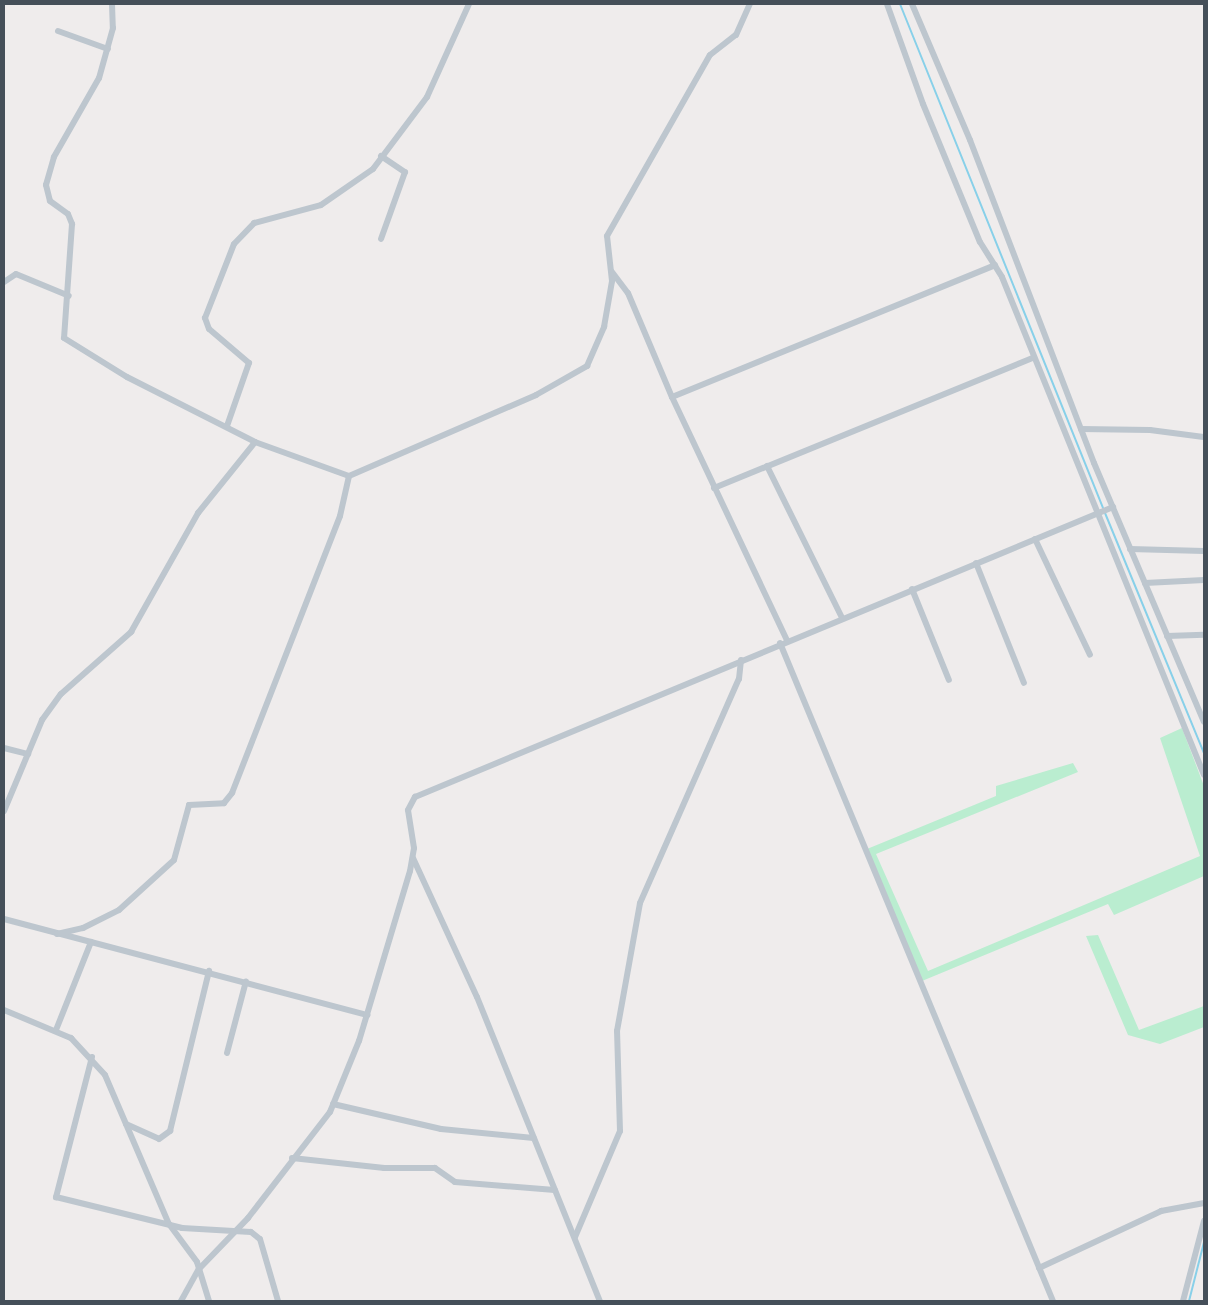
<!DOCTYPE html>
<style>
body{margin:0}
#map{position:relative;width:1208px;height:1305px;overflow:hidden;background:#efecec;font-family:"Fira Sans Condensed",sans-serif}
div>[style]{position:absolute}
[style*='--x']{left:calc(var(--x)*1px);top:calc(var(--y)*1px);width:calc(var(--w)*1px);rotate:calc(var(--a)*1deg)}
.green>*{inset:0;background:#baedd0}
.stream>*{height:2px;margin:-1px;padding:0 1px;transform-origin:1px;border-radius:1px;background:#88d0e9}
.minor>*{height:6px;margin:-3px;padding:0 3px;transform-origin:3px;border-radius:3px;background:#bdc6ce}
span{translate:-50% -50%;white-space:nowrap;text-align:center;line-height:1.15;-webkit-text-stroke:5px #fff;paint-order:stroke}
.frame{position:absolute;inset:0;border:5px solid #454f59;pointer-events:none}
</style>
<div id="map">
<div class="green">
<i style="clip-path:polygon(1182px 728px,1204px 786px,1204px 876px,1114px 915px,1108px 904px,922px 981px,867px 849px,996px 796px,996px 786px,1073px 763px,1078px 772px,876px 854px,928px 971px,1200px 856px,1160px 738px)"></i>
<i style="clip-path:polygon(1098px 935px,1139px 1030px,1204px 1006px,1204px 1027px,1160px 1044px,1128px 1035px,1086px 936px)"></i>
</div>
<div class="stream">
<i style="--x:900;--y:4;--w:543;--a:68.06"></i>
<i style="--x:1105;--y:513;--w:260;--a:67.6"></i>
<i style="--x:1189;--y:1301;--w:61;--a:-75.7"></i>
</div>
<div class="minor">
<i style="--x:112;--y:4;--w:24;--a:88"></i>
<i style="--x:113;--y:28;--w:52;--a:105.6"></i>
<i style="--x:99;--y:78;--w:91;--a:119.7"></i>
<i style="--x:54;--y:157;--w:29;--a:106"></i>
<i style="--x:46;--y:185;--w:16;--a:76"></i>
<i style="--x:50;--y:201;--w:22;--a:36"></i>
<i style="--x:68;--y:214;--w:11;--a:68"></i>
<i style="--x:72;--y:224;--w:114;--a:94"></i>
<i style="--x:64;--y:338;--w:74;--a:31.8"></i>
<i style="--x:127;--y:377;--w:144;--a:26.9"></i>
<i style="--x:255;--y:442;--w:100;--a:19.9"></i>
<i style="--x:349;--y:476;--w:204;--a:-23.4"></i>
<i style="--x:536;--y:395;--w:59;--a:-29.6"></i>
<i style="--x:587;--y:366;--w:43;--a:-66.4"></i>
<i style="--x:604;--y:327;--w:47;--a:-80.1"></i>
<i style="--x:612;--y:281;--w:45;--a:-96.3"></i>
<i style="--x:607;--y:236;--w:208;--a:-60.4"></i>
<i style="--x:710;--y:55;--w:33;--a:-38"></i>
<i style="--x:736;--y:35;--w:34;--a:-66"></i>
<i style="--x:887;--y:4;--w:106;--a:70.2"></i>
<i style="--x:923;--y:104;--w:149;--a:67.6"></i>
<i style="--x:980;--y:242;--w:41;--a:57.8"></i>
<i style="--x:1002;--y:277;--w:537;--a:67.92"></i>
<i style="--x:912;--y:4;--w:148;--a:66.9"></i>
<i style="--x:970;--y:140;--w:346;--a:69"></i>
<i style="--x:1094;--y:463;--w:281;--a:67"></i>
<i style="--x:58;--y:31;--w:53;--a:19.8"></i>
<i style="--x:381;--y:156;--w:29;--a:34"></i>
<i style="--x:405;--y:172;--w:71;--a:109.7"></i>
<i style="--x:612;--y:272;--w:26;--a:53"></i>
<i style="--x:628;--y:293;--w:113;--a:67.1"></i>
<i style="--x:672;--y:397;--w:269;--a:64.7"></i>
<i style="--x:4;--y:282;--w:14;--a:-34"></i>
<i style="--x:16;--y:274;--w:57;--a:22.5"></i>
<i style="--x:672;--y:397;--w:349;--a:-22.2"></i>
<i style="--x:227;--y:426;--w:67;--a:-70.8"></i>
<i style="--x:249;--y:363;--w:52;--a:-139.6"></i>
<i style="--x:209;--y:329;--w:12;--a:-110"></i>
<i style="--x:205;--y:318;--w:79;--a:-68.6"></i>
<i style="--x:234;--y:244;--w:29;--a:-46"></i>
<i style="--x:254;--y:223;--w:69;--a:-15"></i>
<i style="--x:321;--y:205;--w:63;--a:-34.7"></i>
<i style="--x:373;--y:169;--w:90;--a:-53.1"></i>
<i style="--x:427;--y:97;--w:102;--a:-65.7"></i>
<i style="--x:1081;--y:429;--w:69;--a:0.8"></i>
<i style="--x:1150;--y:430;--w:54;--a:7.4"></i>
<i style="--x:767;--y:466;--w:169;--a:63.7"></i>
<i style="--x:714;--y:488;--w:344;--a:-22.2"></i>
<i style="--x:1035;--y:539;--w:128;--a:64.6"></i>
<i style="--x:1130;--y:549;--w:74;--a:1.5"></i>
<i style="--x:976;--y:563;--w:129;--a:68.2"></i>
<i style="--x:1145;--y:583;--w:59;--a:-2.9"></i>
<i style="--x:912;--y:589;--w:98;--a:67.9"></i>
<i style="--x:1167;--y:636;--w:37;--a:-2"></i>
<i style="--x:780;--y:643;--w:712;--a:67.47"></i>
<i style="--x:4;--y:748;--w:25;--a:14"></i>
<i style="--x:4;--y:811;--w:99;--a:-67.3"></i>
<i style="--x:42;--y:720;--w:32;--a:-54"></i>
<i style="--x:61;--y:694;--w:94;--a:-41.5"></i>
<i style="--x:131;--y:632;--w:137;--a:-60.6"></i>
<i style="--x:198;--y:513;--w:91;--a:-51.2"></i>
<i style="--x:413;--y:858;--w:153;--a:65.3"></i>
<i style="--x:477;--y:997;--w:328;--a:68"></i>
<i style="--x:4;--y:919;--w:376;--a:14.8"></i>
<i style="--x:57;--y:934;--w:27;--a:-13"></i>
<i style="--x:83;--y:928;--w:40;--a:-26.6"></i>
<i style="--x:119;--y:910;--w:74;--a:-42.3"></i>
<i style="--x:174;--y:860;--w:57;--a:-74.7"></i>
<i style="--x:189;--y:805;--w:35;--a:-3"></i>
<i style="--x:224;--y:803;--w:13;--a:-51"></i>
<i style="--x:232;--y:793;--w:297;--a:-68.7"></i>
<i style="--x:340;--y:516;--w:41;--a:-77.3"></i>
<i style="--x:4;--y:1010;--w:73;--a:22.7"></i>
<i style="--x:71;--y:1038;--w:50;--a:47.4"></i>
<i style="--x:105;--y:1075;--w:162;--a:66.8"></i>
<i style="--x:169;--y:1224;--w:47;--a:53.6"></i>
<i style="--x:197;--y:1262;--w:41;--a:72.9"></i>
<i style="--x:56;--y:1030;--w:95;--a:-68.3"></i>
<i style="--x:227;--y:1053;--w:74;--a:-75.2"></i>
<i style="--x:92;--y:1057;--w:145;--a:104.4"></i>
<i style="--x:56;--y:1197;--w:130;--a:13.8"></i>
<i style="--x:182;--y:1228;--w:69;--a:3.3"></i>
<i style="--x:251;--y:1232;--w:11;--a:38"></i>
<i style="--x:260;--y:1239;--w:65;--a:73.8"></i>
<i style="--x:333;--y:1104;--w:111;--a:13"></i>
<i style="--x:441;--y:1129;--w:93;--a:5.5"></i>
<i style="--x:126;--y:1124;--w:36;--a:24"></i>
<i style="--x:159;--y:1139;--w:14;--a:-36"></i>
<i style="--x:170;--y:1131;--w:165;--a:-76.3"></i>
<i style="--x:292;--y:1158;--w:93;--a:6.2"></i>
<i style="--x:384;--y:1168;--w:51;--a:0"></i>
<i style="--x:435;--y:1168;--w:24;--a:35"></i>
<i style="--x:455;--y:1182;--w:100;--a:4.6"></i>
<i style="--x:575;--y:1237;--w:115;--a:-67"></i>
<i style="--x:620;--y:1131;--w:100;--a:-91.7"></i>
<i style="--x:617;--y:1031;--w:130;--a:-79.8"></i>
<i style="--x:640;--y:903;--w:245;--a:-66.2"></i>
<i style="--x:739;--y:679;--w:19;--a:-84"></i>
<i style="--x:1039;--y:1268;--w:135;--a:-25"></i>
<i style="--x:1161;--y:1211;--w:44;--a:-10.5"></i>
<i style="--x:181;--y:1301;--w:37;--a:-61"></i>
<i style="--x:199;--y:1269;--w:71;--a:-46.1"></i>
<i style="--x:248;--y:1218;--w:134;--a:-52.3"></i>
<i style="--x:330;--y:1112;--w:77;--a:-67.8"></i>
<i style="--x:359;--y:1041;--w:177;--a:-73.3"></i>
<i style="--x:410;--y:871;--w:23;--a:-80"></i>
<i style="--x:414;--y:848;--w:38;--a:-99"></i>
<i style="--x:408;--y:810;--w:15;--a:-62"></i>
<i style="--x:415;--y:797;--w:756;--a:-22.56"></i>
<i style="--x:1183;--y:1301;--w:83;--a:-75.3"></i>
</div>
<div class="frame"></div>
</div>
